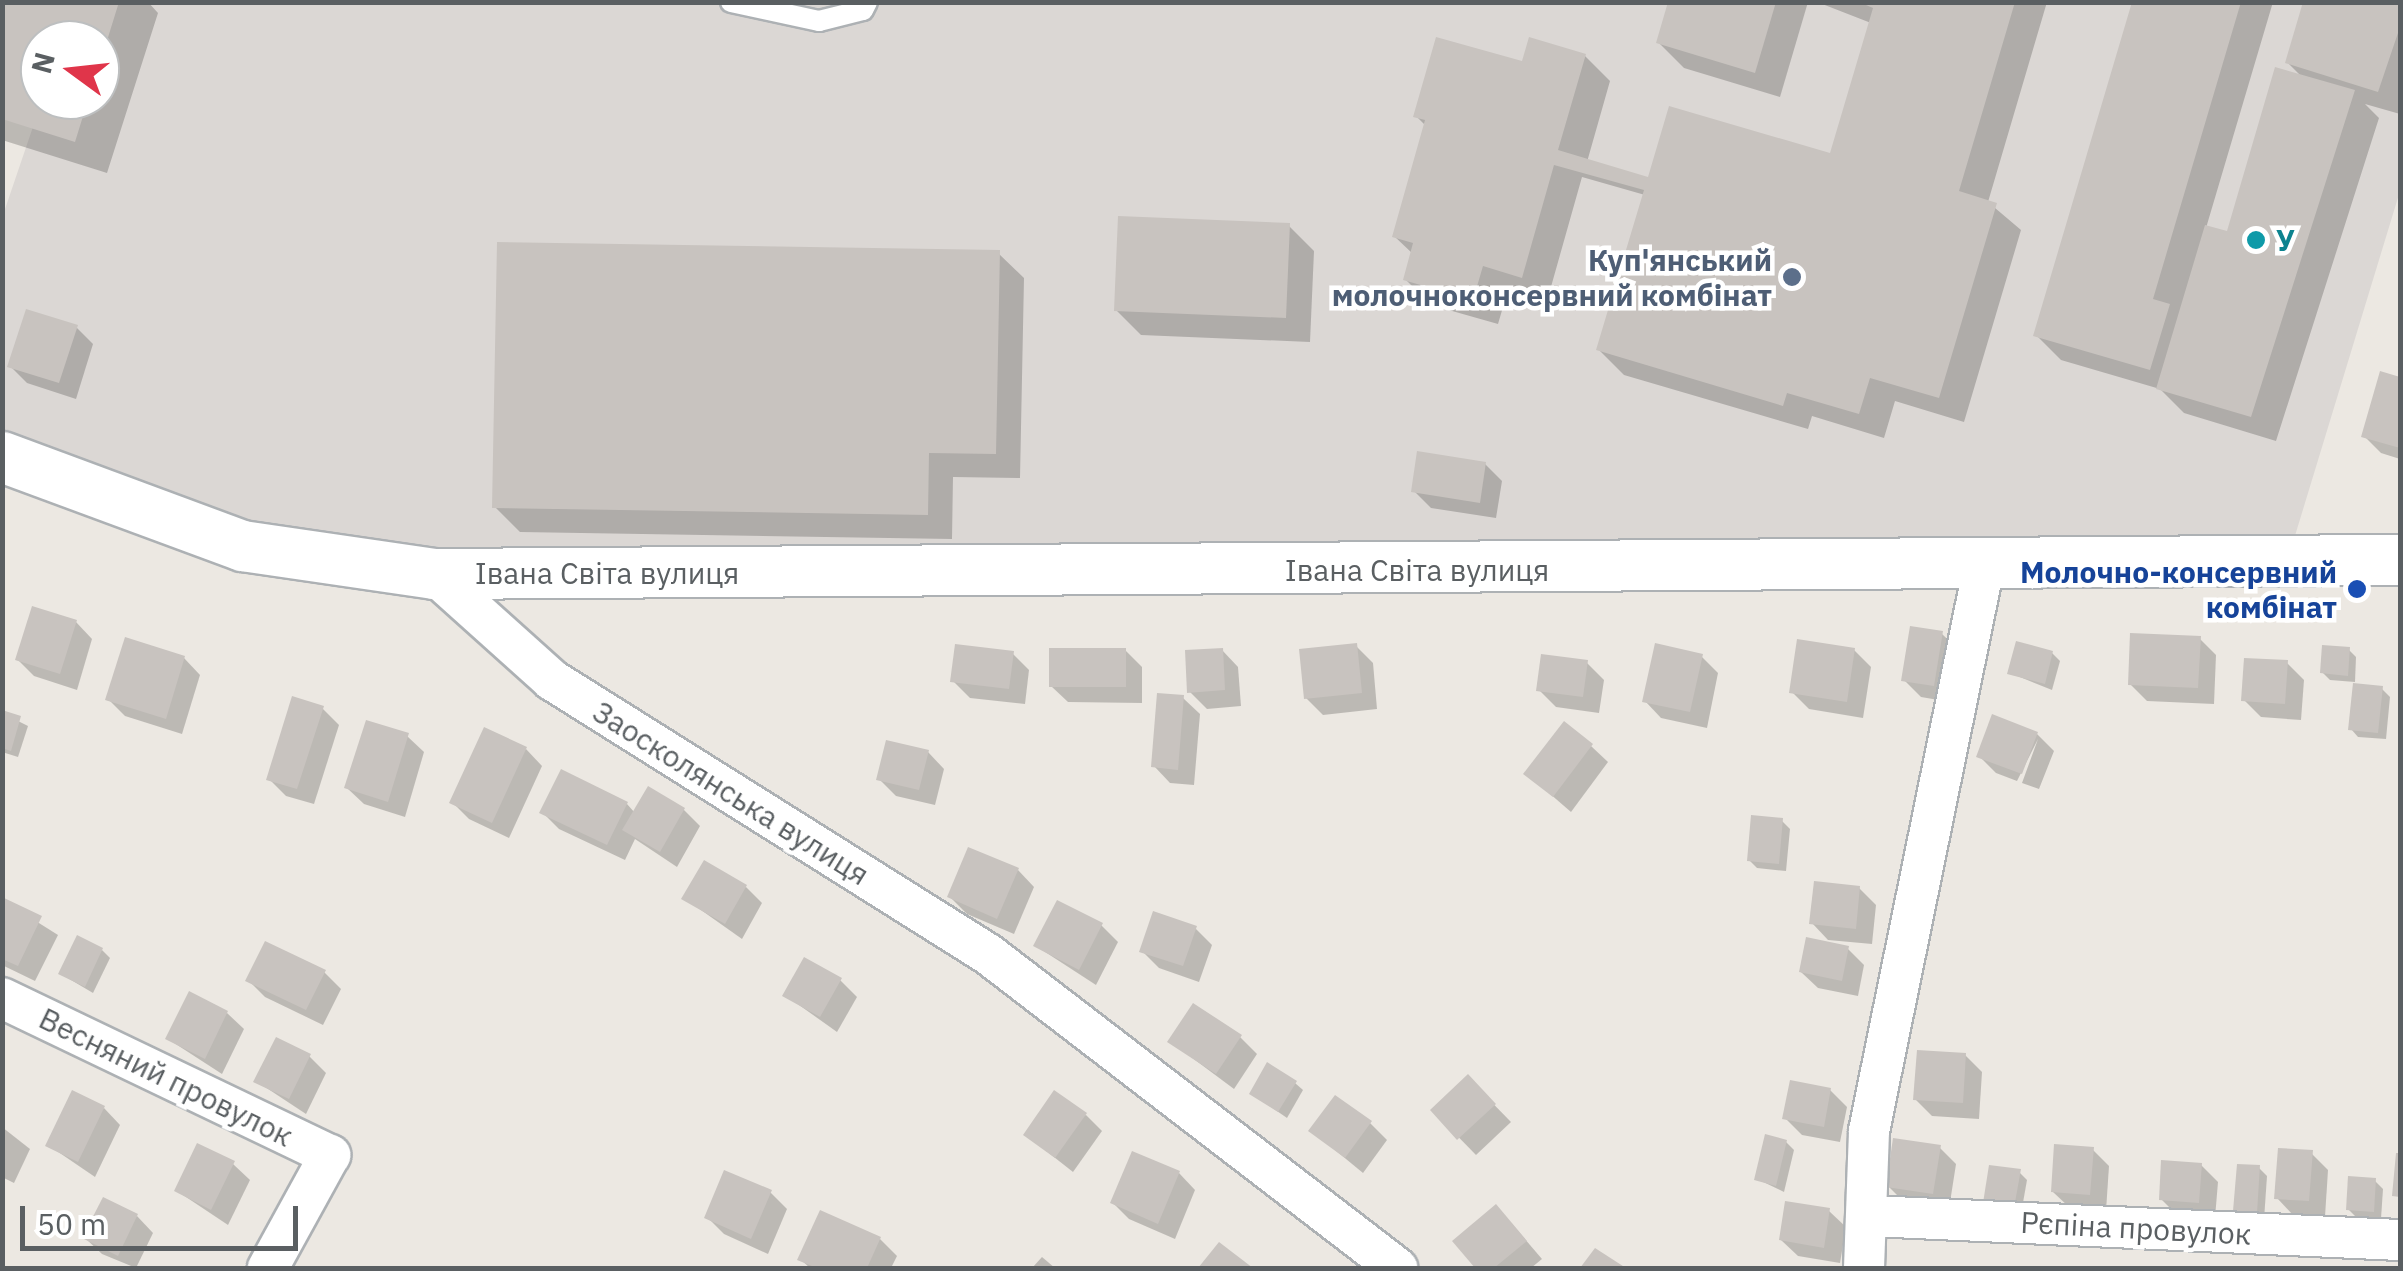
<!DOCTYPE html>
<meta charset="utf-8">
<style>
body{margin:0}
#map{position:relative;width:2403px;height:1271px;overflow:hidden;background:#ece8e2;font-family:"IBM Plex Sans",sans-serif}
div>[style]{position:absolute}
[style*='--x']{left:calc(var(--x)*1px);top:calc(var(--y)*1px);width:calc(var(--w)*1px);rotate:calc(var(--a)*1deg)}
.industrial>*{inset:0;background:#dbd7d4}
.shadow>*{inset:0;background:#0003}
.building>*{inset:0;background:#c8c3bf}
.roads{filter:drop-shadow(2px 0 #adb1b4) drop-shadow(-2px 0 #adb1b4) drop-shadow(0 2px #adb1b4) drop-shadow(0 -2px #adb1b4)}
.service>*{height:20px;margin:-10px;padding:0 10px;transform-origin:10px;border-radius:10px;background:#fff}
.minor>*{height:40px;margin:-20px;padding:0 20px;transform-origin:20px;border-radius:20px;background:#fff}
.tertiary>*{height:50px;margin:-25px;padding:0 25px;transform-origin:25px;border-radius:25px;background:#fff}
.dots>*{width:28px;height:28px;translate:-50% -50%;box-sizing:border-box;border:5px solid #fff;border-radius:50%}
span{translate:-50% -50%;white-space:nowrap;text-align:center;line-height:1.15;-webkit-text-stroke:9px #fff;paint-order:stroke}
.culture-label{font-size:30px;color:#0d838f;font-weight:700}
.left{translate:0 -50%;text-align:left}
.service-label{font-size:30px;color:#4e5e75;font-weight:700}
.right{translate:-100% -50%;text-align:right}
.street-label{font-size:30px;color:#5a5f62}
.transit-label{font-size:30px;color:#164399;font-weight:700}
.frame{position:absolute;inset:0;border:5px solid #5a5f62;pointer-events:none}
.north{position:absolute;left:20px;top:20px;width:100px;height:100px;box-sizing:border-box;background:#fff;border:2px solid #bdbfc0;border-radius:50%;rotate:285deg;font-size:28px;font-weight:700;line-height:40px;text-align:center;color:#5a5f62}
.north::after{content:'';display:block;margin:auto;width:35px;height:45px;background:#e0354a;clip-path:polygon(50% 0,100% 100%,50% 72%,0 100%)}
.scale{position:absolute;left:20px;top:1206px;width:278px;height:45px;box-sizing:border-box;border:5px solid #5a5f62;border-top:0;padding-left:12px;font-size:30px;line-height:35px;white-space:nowrap;color:#5a5f62;-webkit-text-stroke:8px #fff;paint-order:stroke}
</style>
<div id="map">
<div class="industrial">
<i style="clip-path:polygon(evenodd,3px 3px,2400px 3px,2400px 191px,2287px 562px,434px 574px,297px 542px,3px 446px,3px 215px,37px 115px,3px 3px,40px 40px,100px 40px,100px 100px,40px 100px,40px 40px)"></i>
</div>
<div class="shadow">
<i style="clip-path:polygon(evenodd,2px 2px,148px 2px,158px 13px,107px 173px,2px 140px,2px 2px,40px 40px,100px 40px,100px 100px,40px 100px,40px 40px)"></i>
<i style="clip-path:polygon(1671px 2px,1808px 2px,1780px 97px,1684px 68px,1659px 43px)"></i>
<i style="clip-path:polygon(1817px 2px,2047px 2px,1988px 202px,2021px 230px,1964px 422px,1895px 401px,1884px 438px,1812px 416px,1808px 429px,1624px 375px,1599px 350px,1645px 195px,1582px 177px,1547px 301px,1508px 290px,1498px 324px,1431px 305px,1406px 280px,1413px 254px,1394px 236px,1426px 126px,1416px 116px,1523px 64px,1585px 56px,1610px 81px,1587px 162px,1649px 180px,1832px 156px,1871px 23px)"></i>
<i style="clip-path:polygon(2135px 2px,2273px 2px,2206px 228px,2228px 234px,2302px 77px,2287px 62px,2306px 2px,2400px 2px,2400px 114px,2365px 104px,2379px 118px,2276px 441px,2184px 413px,2160px 389px,2061px 360px,2036px 335px)"></i>
<i style="clip-path:polygon(1289px 226px,1314px 251px,1310px 342px,1141px 335px,1116px 310px)"></i>
<i style="clip-path:polygon(998px 253px,1024px 278px,1020px 478px,953px 477px,952px 539px,520px 532px,495px 507px)"></i>
<i style="clip-path:polygon(76px 327px,93px 344px,76px 399px,27px 383px,10px 366px)"></i>
<i style="clip-path:polygon(2382px 375px,2400px 380px,2400px 459px,2381px 453px,2364px 436px)"></i>
<i style="clip-path:polygon(1485px 464px,1502px 481px,1496px 518px,1431px 508px,1414px 491px)"></i>
<i style="clip-path:polygon(76px 622px,92px 639px,77px 690px,34px 676px,17px 659px)"></i>
<i style="clip-path:polygon(1942px 634px,1959px 650px,1950px 702px,1921px 697px,1904px 680px)"></i>
<i style="clip-path:polygon(2200px 639px,2216px 655px,2214px 704px,2147px 701px,2130px 684px)"></i>
<i style="clip-path:polygon(1356px 646px,1373px 663px,1377px 709px,1323px 715px,1306px 698px)"></i>
<i style="clip-path:polygon(1125px 650px,1142px 667px,1142px 703px,1068px 702px,1051px 686px)"></i>
<i style="clip-path:polygon(1222px 650px,1238px 667px,1241px 706px,1207px 709px,1190px 692px)"></i>
<i style="clip-path:polygon(1854px 650px,1871px 667px,1863px 718px,1809px 709px,1792px 692px)"></i>
<i style="clip-path:polygon(2349px 650px,2356px 657px,2355px 682px,2330px 680px,2322px 672px)"></i>
<i style="clip-path:polygon(1012px 653px,1029px 670px,1025px 704px,970px 698px,953px 681px)"></i>
<i style="clip-path:polygon(2052px 653px,2060px 661px,2052px 690px,2010px 673px)"></i>
<i style="clip-path:polygon(1701px 656px,1718px 673px,1707px 728px,1661px 718px,1645px 701px)"></i>
<i style="clip-path:polygon(184px 658px,200px 675px,182px 734px,125px 716px,108px 699px)"></i>
<i style="clip-path:polygon(1587px 663px,1604px 680px,1599px 713px,1556px 707px,1539px 690px)"></i>
<i style="clip-path:polygon(2287px 663px,2304px 680px,2301px 720px,2261px 717px,2244px 700px)"></i>
<i style="clip-path:polygon(2382px 689px,2390px 697px,2386px 739px,2358px 737px,2351px 729px)"></i>
<i style="clip-path:polygon(1183px 698px,1200px 714px,1194px 785px,1170px 783px,1154px 766px)"></i>
<i style="clip-path:polygon(322px 708px,339px 725px,314px 804px,286px 796px,269px 779px)"></i>
<i style="clip-path:polygon(2px 713px,28px 726px,18px 757px,2px 752px)"></i>
<i style="clip-path:polygon(2037px 734px,2054px 751px,2039px 789px,2022px 783px,2038px 739px,2017px 781px,1996px 773px,1979px 756px)"></i>
<i style="clip-path:polygon(407px 736px,424px 752px,405px 817px,364px 804px,347px 788px)"></i>
<i style="clip-path:polygon(1591px 746px,1608px 762px,1571px 812px,1527px 774px)"></i>
<i style="clip-path:polygon(526px 749px,542px 766px,509px 838px,469px 819px,452px 802px)"></i>
<i style="clip-path:polygon(928px 752px,944px 769px,935px 805px,896px 796px,879px 779px)"></i>
<i style="clip-path:polygon(627px 804px,635px 813px,684px 810px,700px 826px,677px 867px,635px 839px,625px 860px,559px 829px,543px 813px)"></i>
<i style="clip-path:polygon(1782px 821px,1790px 829px,1786px 871px,1757px 868px,1749px 860px)"></i>
<i style="clip-path:polygon(1018px 870px,1034px 887px,1014px 934px,967px 914px,950px 897px)"></i>
<i style="clip-path:polygon(746px 887px,762px 903px,742px 939px,684px 898px)"></i>
<i style="clip-path:polygon(1859px 888px,1876px 905px,1872px 944px,1828px 940px,1812px 923px)"></i>
<i style="clip-path:polygon(4px 901px,58px 935px,35px 981px,2px 965px)"></i>
<i style="clip-path:polygon(1101px 925px,1118px 942px,1096px 985px,1036px 946px)"></i>
<i style="clip-path:polygon(1195px 928px,1212px 945px,1199px 982px,1159px 968px,1142px 951px)"></i>
<i style="clip-path:polygon(1847px 948px,1864px 965px,1858px 996px,1818px 988px,1801px 972px)"></i>
<i style="clip-path:polygon(102px 950px,110px 958px,93px 993px,61px 974px)"></i>
<i style="clip-path:polygon(324px 972px,341px 989px,323px 1025px,265px 997px,248px 980px)"></i>
<i style="clip-path:polygon(840px 980px,857px 997px,837px 1032px,785px 995px)"></i>
<i style="clip-path:polygon(227px 1013px,244px 1029px,222px 1074px,168px 1039px)"></i>
<i style="clip-path:polygon(1240px 1037px,1257px 1054px,1234px 1089px,1171px 1042px)"></i>
<i style="clip-path:polygon(1965px 1055px,1982px 1072px,1979px 1119px,1932px 1116px,1915px 1099px)"></i>
<i style="clip-path:polygon(309px 1056px,326px 1073px,306px 1114px,256px 1081px)"></i>
<i style="clip-path:polygon(1468px 1078px,1511px 1122px,1476px 1155px,1433px 1111px)"></i>
<i style="clip-path:polygon(1295px 1083px,1303px 1090px,1287px 1118px,1252px 1094px)"></i>
<i style="clip-path:polygon(1830px 1090px,1847px 1107px,1840px 1142px,1802px 1135px,1785px 1118px)"></i>
<i style="clip-path:polygon(104px 1108px,120px 1125px,95px 1177px,48px 1145px)"></i>
<i style="clip-path:polygon(1086px 1115px,1102px 1131px,1073px 1172px,1026px 1135px)"></i>
<i style="clip-path:polygon(1370px 1123px,1387px 1140px,1363px 1173px,1312px 1131px)"></i>
<i style="clip-path:polygon(2px 1127px,30px 1149px,14px 1183px,2px 1177px)"></i>
<i style="clip-path:polygon(1786px 1142px,1794px 1150px,1784px 1192px,1757px 1179px)"></i>
<i style="clip-path:polygon(1940px 1148px,1956px 1164px,1949px 1209px,1905px 1203px,1888px 1186px)"></i>
<i style="clip-path:polygon(2093px 1150px,2109px 1166px,2106px 1211px,2070px 1208px,2053px 1192px)"></i>
<i style="clip-path:polygon(2311px 1153px,2328px 1170px,2325px 1217px,2293px 1215px,2277px 1198px)"></i>
<i style="clip-path:polygon(233px 1164px,250px 1180px,228px 1225px,177px 1191px)"></i>
<i style="clip-path:polygon(2201px 1165px,2218px 1182px,2215px 1218px,2178px 1216px,2161px 1199px)"></i>
<i style="clip-path:polygon(2259px 1168px,2267px 1176px,2264px 1220px,2244px 1218px,2236px 1210px)"></i>
<i style="clip-path:polygon(2019px 1172px,2027px 1180px,2021px 1214px,1993px 1210px)"></i>
<i style="clip-path:polygon(1179px 1173px,1195px 1190px,1175px 1239px,1129px 1219px,1113px 1203px)"></i>
<i style="clip-path:polygon(2375px 1181px,2383px 1189px,2381px 1219px,2356px 1217px,2348px 1209px)"></i>
<i style="clip-path:polygon(770px 1192px,787px 1209px,768px 1254px,724px 1234px,707px 1217px)"></i>
<i style="clip-path:polygon(1829px 1211px,1846px 1227px,1840px 1263px,1798px 1256px,1781px 1240px)"></i>
<i style="clip-path:polygon(137px 1216px,153px 1233px,136px 1268px,102px 1254px,85px 1238px)"></i>
<i style="clip-path:polygon(1512px 1224px,1542px 1259px,1531px 1268px,1478px 1268px,1456px 1241px)"></i>
<i style="clip-path:polygon(880px 1239px,897px 1256px,891px 1268px,810px 1268px,800px 1259px)"></i>
<i style="clip-path:polygon(1042px 1257px,1055px 1268px,1032px 1268px)"></i>
</div>
<div class="building">
<i style="clip-path:polygon(2px 2px,119px 2px,101px 60px,100px 40px,40px 40px,40px 100px,88px 100px,75px 142px,2px 119px)"></i>
<i style="clip-path:polygon(1668px 2px,1776px 2px,1755px 73px,1656px 43px)"></i>
<i style="clip-path:polygon(1859px 2px,2015px 2px,1959px 191px,1997px 203px,1939px 398px,1870px 378px,1859px 414px,1787px 393px,1783px 406px,1596px 350px,1644px 190px,1554px 165px,1522px 278px,1483px 266px,1473px 300px,1403px 280px,1413px 243px,1392px 237px,1425px 120px,1413px 117px,1436px 37px,1522px 61px,1529px 37px,1586px 54px,1558px 150px,1648px 177px,1669px 106px,1830px 153px,1873px 8px)"></i>
<i style="clip-path:polygon(2132px 2px,2241px 2px,2153px 299px,2170px 304px,2150px 370px,2033px 336px)"></i>
<i style="clip-path:polygon(2303px 2px,2400px 2px,2400px 27px,2378px 92px,2285px 63px)"></i>
<i style="clip-path:polygon(2275px 67px,2355px 90px,2251px 417px,2156px 389px,2205px 225px,2227px 231px)"></i>
<i style="clip-path:polygon(1118px 216px,1290px 223px,1286px 318px,1114px 311px)"></i>
<i style="clip-path:polygon(497px 242px,1000px 250px,996px 454px,929px 453px,928px 515px,492px 508px)"></i>
<i style="clip-path:polygon(26px 309px,78px 325px,59px 383px,7px 367px)"></i>
<i style="clip-path:polygon(2380px 371px,2400px 377px,2400px 448px,2361px 437px)"></i>
<i style="clip-path:polygon(1417px 451px,1486px 462px,1480px 503px,1411px 492px)"></i>
<i style="clip-path:polygon(32px 606px,77px 620px,60px 674px,15px 660px)"></i>
<i style="clip-path:polygon(1910px 626px,1943px 631px,1934px 686px,1901px 681px)"></i>
<i style="clip-path:polygon(2130px 633px,2201px 636px,2198px 688px,2128px 685px)"></i>
<i style="clip-path:polygon(125px 637px,185px 656px,166px 719px,105px 700px)"></i>
<i style="clip-path:polygon(1797px 639px,1855px 648px,1847px 702px,1789px 693px)"></i>
<i style="clip-path:polygon(2016px 641px,2053px 651px,2045px 684px,2007px 674px)"></i>
<i style="clip-path:polygon(1357px 643px,1362px 693px,1304px 699px,1299px 649px)"></i>
<i style="clip-path:polygon(1655px 643px,1703px 654px,1690px 712px,1642px 702px)"></i>
<i style="clip-path:polygon(955px 644px,1014px 651px,1009px 689px,950px 682px)"></i>
<i style="clip-path:polygon(2322px 645px,2350px 647px,2348px 676px,2320px 673px)"></i>
<i style="clip-path:polygon(1049px 648px,1126px 648px,1126px 687px,1049px 687px)"></i>
<i style="clip-path:polygon(1223px 648px,1225px 690px,1187px 693px,1185px 650px)"></i>
<i style="clip-path:polygon(1541px 654px,1588px 660px,1583px 697px,1536px 691px)"></i>
<i style="clip-path:polygon(2244px 658px,2288px 660px,2285px 704px,2241px 701px)"></i>
<i style="clip-path:polygon(2353px 683px,2383px 686px,2378px 733px,2348px 730px)"></i>
<i style="clip-path:polygon(1157px 693px,1184px 695px,1178px 770px,1151px 767px)"></i>
<i style="clip-path:polygon(292px 696px,324px 706px,297px 789px,266px 780px)"></i>
<i style="clip-path:polygon(2px 710px,21px 716px,11px 751px,2px 748px)"></i>
<i style="clip-path:polygon(1992px 714px,2038px 732px,2022px 774px,1976px 757px)"></i>
<i style="clip-path:polygon(366px 720px,409px 733px,388px 802px,344px 788px)"></i>
<i style="clip-path:polygon(1564px 721px,1593px 744px,1553px 797px,1523px 774px)"></i>
<i style="clip-path:polygon(484px 727px,527px 747px,492px 823px,449px 803px)"></i>
<i style="clip-path:polygon(886px 740px,929px 750px,919px 790px,876px 780px)"></i>
<i style="clip-path:polygon(561px 769px,628px 802px,607px 845px,539px 813px)"></i>
<i style="clip-path:polygon(648px 786px,685px 808px,660px 852px,622px 830px)"></i>
<i style="clip-path:polygon(1751px 815px,1783px 818px,1779px 864px,1747px 861px)"></i>
<i style="clip-path:polygon(968px 847px,1019px 868px,997px 919px,947px 897px)"></i>
<i style="clip-path:polygon(704px 860px,747px 885px,725px 924px,681px 899px)"></i>
<i style="clip-path:polygon(1814px 881px,1860px 886px,1856px 929px,1809px 924px)"></i>
<i style="clip-path:polygon(2px 897px,42px 916px,18px 966px,2px 959px)"></i>
<i style="clip-path:polygon(1057px 900px,1103px 923px,1079px 970px,1033px 946px)"></i>
<i style="clip-path:polygon(1153px 911px,1197px 926px,1183px 966px,1139px 952px)"></i>
<i style="clip-path:polygon(77px 935px,103px 948px,85px 987px,58px 974px)"></i>
<i style="clip-path:polygon(1806px 937px,1849px 946px,1842px 981px,1799px 972px)"></i>
<i style="clip-path:polygon(265px 941px,326px 970px,306px 1010px,245px 981px)"></i>
<i style="clip-path:polygon(804px 957px,842px 978px,820px 1017px,782px 996px)"></i>
<i style="clip-path:polygon(189px 991px,228px 1011px,205px 1059px,165px 1039px)"></i>
<i style="clip-path:polygon(1193px 1003px,1242px 1035px,1216px 1074px,1167px 1042px)"></i>
<i style="clip-path:polygon(276px 1037px,311px 1054px,289px 1099px,253px 1082px)"></i>
<i style="clip-path:polygon(1917px 1050px,1966px 1053px,1963px 1103px,1913px 1100px)"></i>
<i style="clip-path:polygon(1267px 1062px,1297px 1081px,1278px 1112px,1249px 1094px)"></i>
<i style="clip-path:polygon(1468px 1074px,1496px 1104px,1457px 1140px,1430px 1110px)"></i>
<i style="clip-path:polygon(1790px 1080px,1831px 1088px,1824px 1127px,1782px 1119px)"></i>
<i style="clip-path:polygon(72px 1090px,105px 1106px,78px 1162px,45px 1146px)"></i>
<i style="clip-path:polygon(1054px 1090px,1087px 1113px,1055px 1158px,1023px 1135px)"></i>
<i style="clip-path:polygon(1335px 1095px,1372px 1121px,1345px 1158px,1308px 1131px)"></i>
<i style="clip-path:polygon(1765px 1134px,1787px 1140px,1776px 1186px,1754px 1180px)"></i>
<i style="clip-path:polygon(1893px 1138px,1941px 1145px,1933px 1194px,1886px 1187px)"></i>
<i style="clip-path:polygon(197px 1143px,235px 1161px,211px 1210px,174px 1191px)"></i>
<i style="clip-path:polygon(2054px 1144px,2094px 1147px,2090px 1195px,2051px 1192px)"></i>
<i style="clip-path:polygon(2278px 1148px,2313px 1150px,2309px 1201px,2274px 1199px)"></i>
<i style="clip-path:polygon(1132px 1151px,1180px 1171px,1158px 1224px,1110px 1203px)"></i>
<i style="clip-path:polygon(2396px 1153px,2400px 1153px,2400px 1197px,2392px 1196px)"></i>
<i style="clip-path:polygon(2161px 1160px,2202px 1163px,2199px 1203px,2159px 1200px)"></i>
<i style="clip-path:polygon(2237px 1164px,2260px 1165px,2257px 1213px,2233px 1211px)"></i>
<i style="clip-path:polygon(1989px 1165px,2021px 1169px,2014px 1208px,1983px 1203px)"></i>
<i style="clip-path:polygon(724px 1170px,772px 1190px,751px 1239px,704px 1218px)"></i>
<i style="clip-path:polygon(2348px 1176px,2376px 1178px,2374px 1212px,2346px 1210px)"></i>
<i style="clip-path:polygon(103px 1197px,138px 1214px,118px 1256px,82px 1238px)"></i>
<i style="clip-path:polygon(1785px 1201px,1830px 1208px,1824px 1248px,1779px 1240px)"></i>
<i style="clip-path:polygon(1496px 1204px,1527px 1241px,1494px 1268px,1475px 1268px,1452px 1241px)"></i>
<i style="clip-path:polygon(820px 1210px,881px 1237px,867px 1268px,817px 1268px,797px 1260px)"></i>
<i style="clip-path:polygon(1219px 1242px,1253px 1268px,1198px 1268px)"></i>
<i style="clip-path:polygon(1595px 1248px,1626px 1268px,1580px 1268px)"></i>
</div>
<div class="roads">
<div class="service">
<i style="--x:731;--y:2;--w:90;--a:12.2"></i>
<i style="--x:819;--y:21;--w:45;--a:-14"></i>
<i style="--x:863;--y:10;--w:9;--a:-63"></i>
</div>
<div class="minor">
<i style="--x:434;--y:574;--w:159;--a:41.9"></i>
<i style="--x:552;--y:680;--w:515;--a:32.15"></i>
<i style="--x:988;--y:954;--w:516;--a:37.51"></i>
<i style="--x:2;--y:998;--w:364;--a:25.6"></i>
<i style="--x:330;--y:1155;--w:129;--a:118.8"></i>
<i style="--x:1871;--y:1216;--w:530;--a:2.6"></i>
<i style="--x:1864;--y:1268;--w:137;--a:-87.9"></i>
<i style="--x:1869;--y:1131;--w:577;--a:-78.5"></i>
</div>
<div class="tertiary">
<i style="--x:2;--y:457;--w:257;--a:20.3"></i>
<i style="--x:243;--y:546;--w:193;--a:8.3"></i>
<i style="--x:434;--y:574;--w:1966;--a:-0.41"></i>
</div>
</div>
<div class="dots">
<i style="left:2256px;top:240px;background:#0f9aa8"></i>
<i style="left:1792px;top:277px;background:#5c6f8a"></i>
<i style="left:2357px;top:589px;background:#1a4fb4"></i>
</div>
<div class="culture-label">
<span class="left" style="left:2276px;top:240px">У</span>
</div>
<div class="service-label">
<span class="right" style="left:1772px;top:277px">Куп'янський<br>молочноконсервний комбінат</span>
</div>
<div class="street-label">
<span style="left:1417px;top:570px">Івана Світа вулиця</span>
<span style="left:607px;top:573px">Івана Світа вулиця</span>
<span style="left:731px;top:793px;rotate:32deg">Заосколянська вулиця</span>
<span style="left:166px;top:1077px;rotate:26deg">Весняний провулок</span>
<span style="left:2136px;top:1228px;rotate:3deg">Рєпіна провулок</span>
</div>
<div class="transit-label">
<span class="right" style="left:2337px;top:589px">Молочно-консервний<br>комбінат</span>
</div>
<div class="frame"></div>
<div class="north">N</div>
<div class="scale">50 m</div>
</div>
